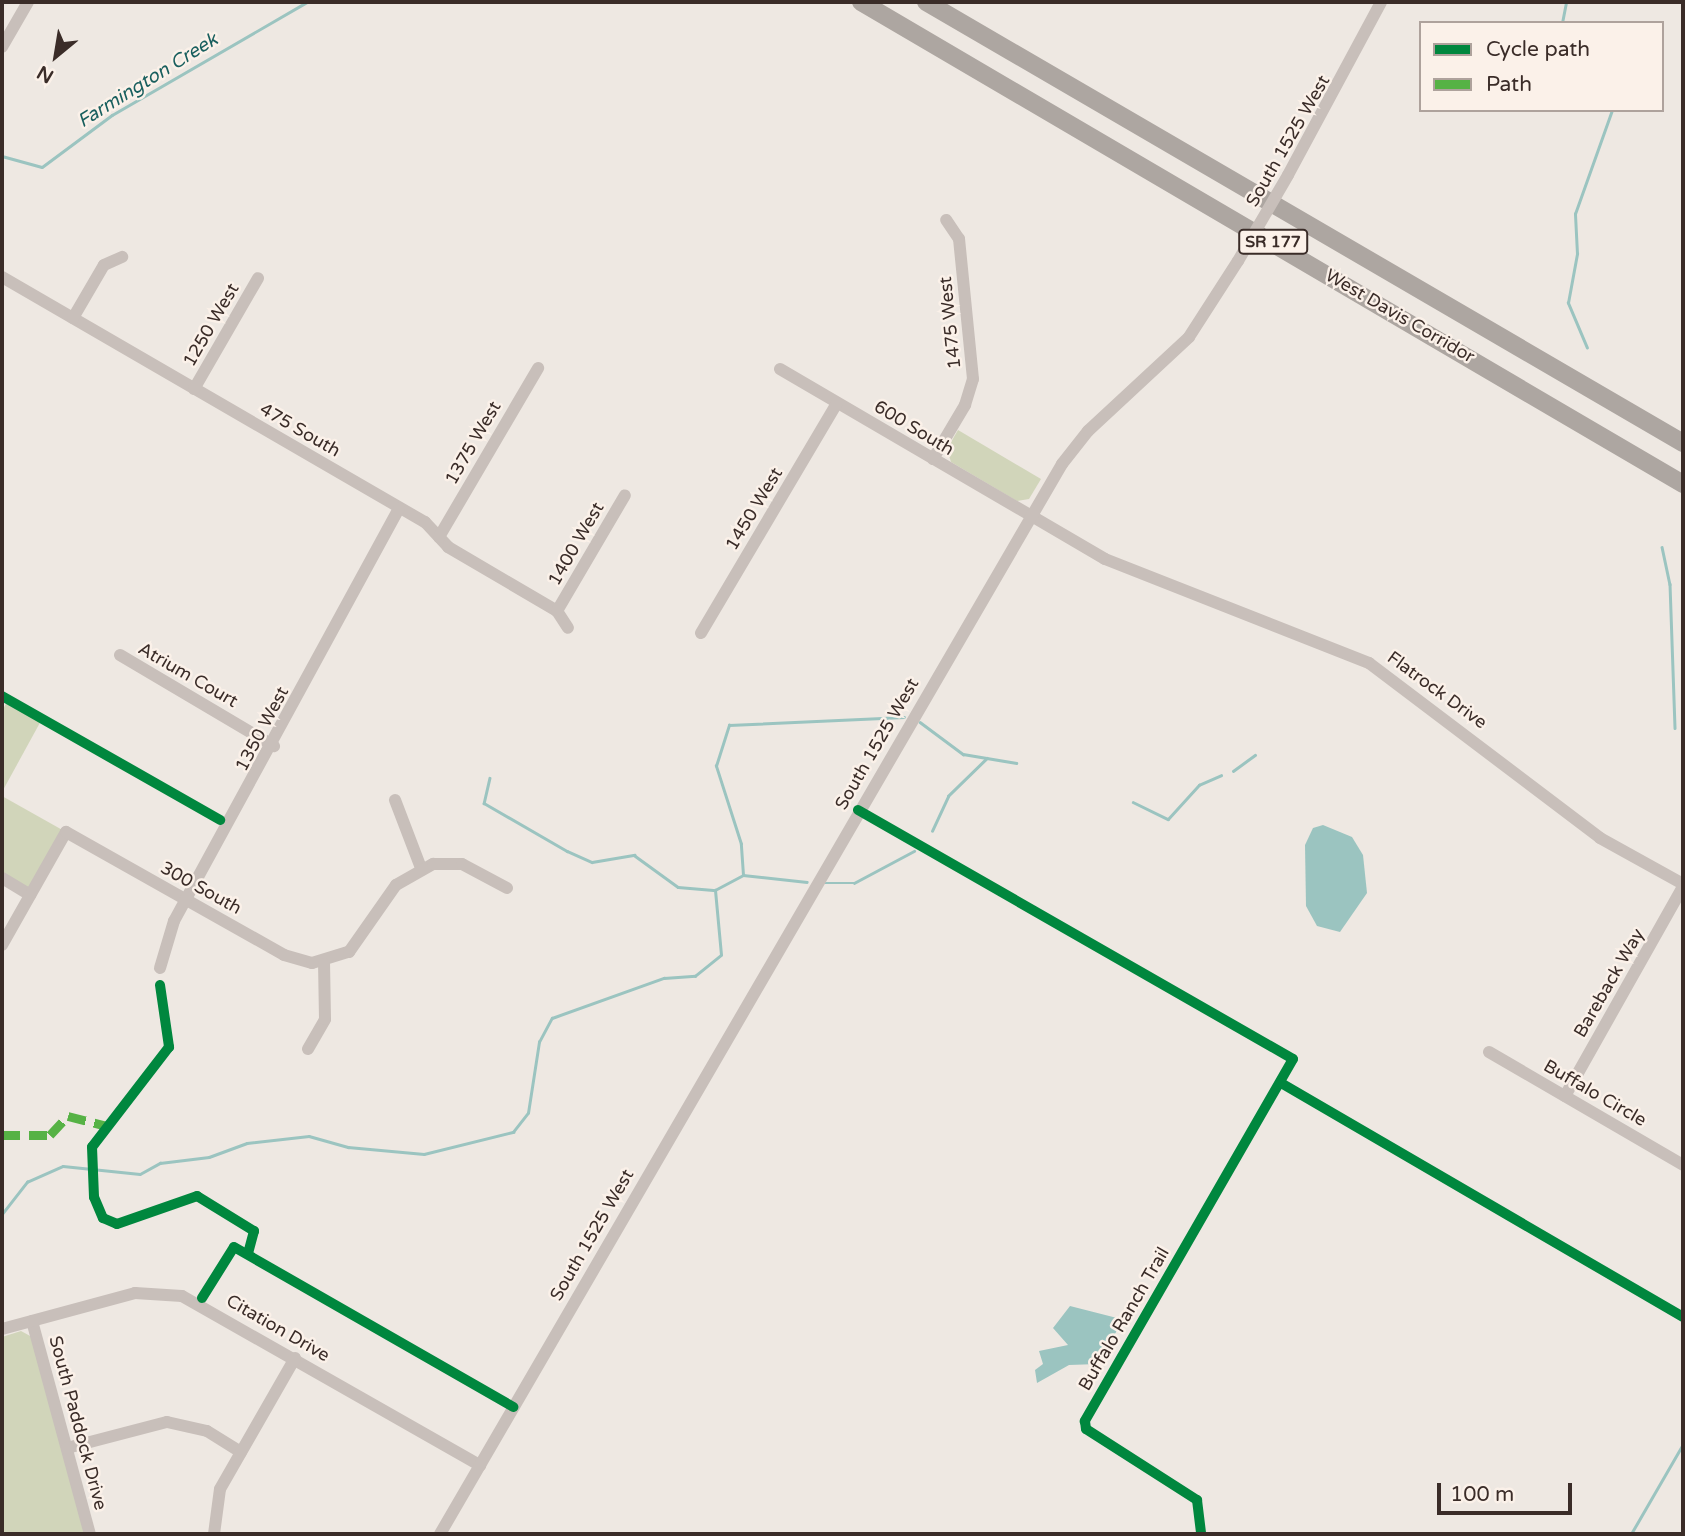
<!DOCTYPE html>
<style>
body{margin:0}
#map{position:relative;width:1685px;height:1536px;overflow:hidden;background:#eee8e2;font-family:"Varela Round",sans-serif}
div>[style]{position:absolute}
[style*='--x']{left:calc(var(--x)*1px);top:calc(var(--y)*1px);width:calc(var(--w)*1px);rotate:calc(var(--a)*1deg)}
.green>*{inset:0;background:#d1d5ba}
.water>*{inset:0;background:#9bc4c0}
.stream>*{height:2.5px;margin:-1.25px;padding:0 1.25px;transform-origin:1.25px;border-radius:1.25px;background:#9bc4c0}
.minor>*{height:12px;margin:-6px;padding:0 6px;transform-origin:6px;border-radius:6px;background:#c8bfba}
.highway>*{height:18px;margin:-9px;padding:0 9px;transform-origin:9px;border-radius:9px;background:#ada6a1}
.minor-bridge>*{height:12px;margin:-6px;padding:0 6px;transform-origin:6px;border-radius:6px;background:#c8bfba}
.quiet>*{height:9px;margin-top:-4.5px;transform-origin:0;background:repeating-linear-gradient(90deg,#56b245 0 18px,transparent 0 27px)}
.cycleway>*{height:10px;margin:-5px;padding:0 5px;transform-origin:5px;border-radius:5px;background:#00873e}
span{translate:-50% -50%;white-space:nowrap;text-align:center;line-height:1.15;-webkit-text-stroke:5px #fbf1e9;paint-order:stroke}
.shield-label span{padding:2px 5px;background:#fbf1e9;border:2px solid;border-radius:5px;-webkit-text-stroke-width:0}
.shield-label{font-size:16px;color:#3a2c28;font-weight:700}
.street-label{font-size:18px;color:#3a2c28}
.water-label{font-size:19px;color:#195f5e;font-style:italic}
.frame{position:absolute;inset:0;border:4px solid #3a2c28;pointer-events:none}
.legend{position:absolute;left:1419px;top:21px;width:245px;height:91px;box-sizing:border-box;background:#fbf1e9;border:2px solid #aea29c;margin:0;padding:9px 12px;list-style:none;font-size:21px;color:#3a2c28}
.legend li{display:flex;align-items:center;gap:14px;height:35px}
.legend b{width:35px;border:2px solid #aea29c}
.north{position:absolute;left:21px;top:21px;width:70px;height:70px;-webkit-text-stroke:5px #fbf1e9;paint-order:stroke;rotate:210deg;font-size:19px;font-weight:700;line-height:28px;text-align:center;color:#3a2c28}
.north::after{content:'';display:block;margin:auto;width:24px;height:32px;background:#3a2c28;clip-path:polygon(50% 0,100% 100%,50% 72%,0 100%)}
.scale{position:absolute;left:1437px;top:1483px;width:135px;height:32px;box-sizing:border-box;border:4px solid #3a2c28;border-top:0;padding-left:9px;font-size:21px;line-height:24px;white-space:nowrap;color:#3a2c28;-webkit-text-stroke:5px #fbf1e9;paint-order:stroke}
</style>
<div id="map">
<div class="green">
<i style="clip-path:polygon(958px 430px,1041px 479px,1029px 499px,1017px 501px,951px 462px,947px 449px)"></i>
<i style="clip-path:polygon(8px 700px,42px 719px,2px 792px,2px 711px)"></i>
<i style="clip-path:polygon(2px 796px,66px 832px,30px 895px,2px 878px)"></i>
<i style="clip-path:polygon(21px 1331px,32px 1337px,85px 1534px,2px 1534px,2px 1337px)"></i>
</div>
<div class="water">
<i style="clip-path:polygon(1323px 825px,1352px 837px,1363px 855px,1367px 893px,1340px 932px,1317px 926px,1306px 906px,1305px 845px,1313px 828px)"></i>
<i style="clip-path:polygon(1070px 1306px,1117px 1318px,1120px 1325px,1098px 1364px,1069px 1365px,1037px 1383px,1035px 1370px,1043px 1364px,1039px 1351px,1068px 1345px,1053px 1328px)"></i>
</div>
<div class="stream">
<i style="--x:1562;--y:23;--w:21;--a:-79"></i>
<i style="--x:2;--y:156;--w:41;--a:15.4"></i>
<i style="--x:42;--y:167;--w:87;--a:-36.6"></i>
<i style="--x:112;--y:115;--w:225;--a:-30.1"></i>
<i style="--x:1587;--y:348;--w:49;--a:-112.9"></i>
<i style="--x:1568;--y:303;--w:50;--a:-79.6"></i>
<i style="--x:1577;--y:254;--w:40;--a:-92.9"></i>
<i style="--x:1575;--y:214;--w:110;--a:-70.4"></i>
<i style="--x:1662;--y:547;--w:38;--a:78"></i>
<i style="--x:1670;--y:584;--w:144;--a:88"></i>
<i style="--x:920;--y:722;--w:54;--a:36.7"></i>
<i style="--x:963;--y:754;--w:54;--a:9.6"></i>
<i style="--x:1233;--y:771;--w:27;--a:-36"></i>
<i style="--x:490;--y:778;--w:26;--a:103"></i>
<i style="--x:484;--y:803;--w:96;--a:30"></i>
<i style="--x:567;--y:851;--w:27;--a:24"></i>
<i style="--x:592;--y:862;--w:43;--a:-9.5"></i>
<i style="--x:634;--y:855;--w:54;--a:36"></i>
<i style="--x:678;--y:887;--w:35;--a:5"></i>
<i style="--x:1133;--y:802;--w:39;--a:26"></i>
<i style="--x:1168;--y:819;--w:46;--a:-47.6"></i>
<i style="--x:1199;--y:785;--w:24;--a:-24"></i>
<i style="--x:932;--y:831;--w:38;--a:-65"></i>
<i style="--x:948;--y:796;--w:54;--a:-44.3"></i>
<i style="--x:743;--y:875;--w:31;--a:-94"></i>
<i style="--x:741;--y:844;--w:82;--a:-107.8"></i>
<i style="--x:716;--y:766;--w:43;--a:-72.4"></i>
<i style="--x:729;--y:725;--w:175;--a:-2.6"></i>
<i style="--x:825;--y:883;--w:29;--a:0"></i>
<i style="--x:854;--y:883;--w:68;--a:-28.1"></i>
<i style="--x:2;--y:1214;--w:41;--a:-52"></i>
<i style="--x:27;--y:1182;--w:39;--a:-24"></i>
<i style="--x:63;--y:1166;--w:77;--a:5.9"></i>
<i style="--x:140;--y:1174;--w:23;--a:-29"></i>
<i style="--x:160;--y:1163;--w:49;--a:-7"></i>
<i style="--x:209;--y:1157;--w:40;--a:-20.2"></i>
<i style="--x:247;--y:1143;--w:62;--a:-6.4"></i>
<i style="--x:309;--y:1136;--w:41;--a:15.8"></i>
<i style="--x:348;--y:1147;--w:76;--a:5.3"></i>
<i style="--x:424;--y:1154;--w:92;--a:-13.9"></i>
<i style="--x:513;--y:1132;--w:24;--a:-52"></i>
<i style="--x:528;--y:1113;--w:72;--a:-81.2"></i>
<i style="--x:539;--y:1042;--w:27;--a:-62"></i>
<i style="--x:552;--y:1018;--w:119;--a:-19.7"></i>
<i style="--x:664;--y:978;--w:31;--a:-4"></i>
<i style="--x:695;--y:976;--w:33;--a:-39"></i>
<i style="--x:721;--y:955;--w:65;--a:-95.3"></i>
<i style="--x:715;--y:890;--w:32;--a:-28"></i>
<i style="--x:743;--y:875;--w:64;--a:6.2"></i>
<i style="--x:1631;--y:1534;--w:104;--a:-60"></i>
</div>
<div class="minor">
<i style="--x:2;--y:47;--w:52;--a:-60"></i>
<i style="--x:1288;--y:175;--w:196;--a:-61.7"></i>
<i style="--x:2;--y:277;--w:489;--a:30.1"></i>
<i style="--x:425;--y:522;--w:34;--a:47"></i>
<i style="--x:448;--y:547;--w:126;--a:30.4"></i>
<i style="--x:557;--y:611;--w:20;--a:57"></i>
<i style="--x:73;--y:318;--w:61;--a:-59.7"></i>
<i style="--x:104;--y:265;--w:20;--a:-24"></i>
<i style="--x:780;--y:369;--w:376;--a:30.3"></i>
<i style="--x:1105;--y:559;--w:284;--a:21.5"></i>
<i style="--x:1369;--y:663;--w:290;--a:37.1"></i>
<i style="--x:1600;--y:838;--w:95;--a:29"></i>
<i style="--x:194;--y:389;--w:128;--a:-60"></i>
<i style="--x:933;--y:459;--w:63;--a:-59.3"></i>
<i style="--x:965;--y:405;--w:27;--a:-73"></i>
<i style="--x:973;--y:379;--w:141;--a:-95.7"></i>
<i style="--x:959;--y:239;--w:23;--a:-124"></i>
<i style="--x:439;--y:537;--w:196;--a:-59.6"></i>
<i style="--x:557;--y:611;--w:134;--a:-59.6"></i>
<i style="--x:701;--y:633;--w:267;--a:-59.4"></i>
<i style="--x:120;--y:655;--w:179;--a:30.6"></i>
<i style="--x:395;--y:800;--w:73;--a:69.1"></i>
<i style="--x:2;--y:878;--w:33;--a:31"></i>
<i style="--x:2;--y:945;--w:130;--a:-60.5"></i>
<i style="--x:66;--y:832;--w:250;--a:29.4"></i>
<i style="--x:284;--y:955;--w:29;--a:16"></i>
<i style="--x:312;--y:963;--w:39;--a:-17"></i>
<i style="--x:349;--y:952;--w:82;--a:-55"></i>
<i style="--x:396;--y:885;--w:43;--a:-29.6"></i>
<i style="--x:433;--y:864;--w:29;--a:0"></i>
<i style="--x:462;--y:864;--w:51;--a:28.1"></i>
<i style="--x:160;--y:968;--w:49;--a:-73.4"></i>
<i style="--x:174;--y:921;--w:470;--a:-61.4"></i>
<i style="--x:308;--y:1049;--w:34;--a:-60"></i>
<i style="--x:325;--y:1019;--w:55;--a:-91"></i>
<i style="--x:1489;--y:1052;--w:225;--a:30.2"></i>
<i style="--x:1565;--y:1096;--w:240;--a:-60.6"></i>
<i style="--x:32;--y:1321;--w:221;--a:74.8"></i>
<i style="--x:2;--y:1329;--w:138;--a:-15.1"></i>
<i style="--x:135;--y:1293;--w:47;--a:3.7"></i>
<i style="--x:182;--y:1296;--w:343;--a:29.6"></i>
<i style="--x:67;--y:1448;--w:103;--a:-14.6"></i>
<i style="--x:167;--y:1422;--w:41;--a:12.7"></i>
<i style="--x:207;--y:1431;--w:40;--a:32"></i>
<i style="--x:214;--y:1534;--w:45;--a:-82.4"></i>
<i style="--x:220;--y:1489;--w:151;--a:-60.2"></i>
<i style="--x:440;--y:1534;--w:1238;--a:-59.83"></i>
<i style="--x:1062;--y:464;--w:42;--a:-51.8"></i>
<i style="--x:1088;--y:431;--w:138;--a:-42.9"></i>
<i style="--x:1189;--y:337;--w:90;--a:-57.2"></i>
</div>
<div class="highway">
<i style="--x:861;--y:2;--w:953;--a:30.39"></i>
<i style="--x:926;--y:2;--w:876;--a:30.22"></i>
</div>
<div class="minor-bridge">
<i style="--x:1238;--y:261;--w:99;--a:-59.8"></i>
</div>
<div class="quiet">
<i style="--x:2;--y:1135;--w:48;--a:0"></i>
<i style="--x:50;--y:1135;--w:26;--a:-47"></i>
<i style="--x:68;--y:1116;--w:40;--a:14.4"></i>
</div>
<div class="cycleway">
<i style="--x:2;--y:696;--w:251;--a:29.6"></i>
<i style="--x:858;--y:810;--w:501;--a:29.79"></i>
<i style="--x:1293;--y:1059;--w:418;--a:119.9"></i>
<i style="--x:1085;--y:1421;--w:8;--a:83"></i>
<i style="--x:1086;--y:1429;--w:132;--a:32.6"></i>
<i style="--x:1197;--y:1500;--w:34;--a:83"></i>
<i style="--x:160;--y:985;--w:63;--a:81.7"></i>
<i style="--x:169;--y:1047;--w:126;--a:127.6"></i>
<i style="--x:92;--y:1147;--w:50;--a:87.7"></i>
<i style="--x:94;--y:1197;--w:23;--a:67"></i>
<i style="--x:103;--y:1218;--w:15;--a:23"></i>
<i style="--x:117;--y:1224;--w:85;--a:-19.3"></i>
<i style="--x:197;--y:1196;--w:67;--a:31.6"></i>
<i style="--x:254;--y:1231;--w:23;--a:105"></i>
<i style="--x:1281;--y:1083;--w:465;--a:30.2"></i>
<i style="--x:202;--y:1298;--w:60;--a:-57.9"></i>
<i style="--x:234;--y:1247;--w:322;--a:29.8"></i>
</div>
<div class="shield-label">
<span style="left:1273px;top:242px">SR 177</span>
</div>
<div class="street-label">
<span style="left:1288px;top:141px;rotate:-60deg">South 1525 West</span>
<span style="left:1400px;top:316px;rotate:30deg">West Davis Corridor</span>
<span style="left:950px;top:323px;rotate:-96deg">1475 West</span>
<span style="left:211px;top:325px;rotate:-60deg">1250 West</span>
<span style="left:914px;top:428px;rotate:31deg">600 South</span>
<span style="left:300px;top:430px;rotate:30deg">475 South</span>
<span style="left:473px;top:443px;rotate:-60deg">1375 West</span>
<span style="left:754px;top:509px;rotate:-59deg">1450 West</span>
<span style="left:576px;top:544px;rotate:-60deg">1400 West</span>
<span style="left:188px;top:675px;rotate:30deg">Atrium Court</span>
<span style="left:1437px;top:690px;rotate:36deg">Flatrock Drive</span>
<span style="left:262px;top:729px;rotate:-62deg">1350 West</span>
<span style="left:877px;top:744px;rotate:-60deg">South 1525 West</span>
<span style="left:201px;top:888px;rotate:29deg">300 South</span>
<span style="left:1609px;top:983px;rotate:-60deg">Bareback Way</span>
<span style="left:1595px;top:1093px;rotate:30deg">Buffalo Circle</span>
<span style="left:592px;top:1235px;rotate:-60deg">South 1525 West</span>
<span style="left:1124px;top:1319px;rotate:-60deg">Buffalo Ranch Trail</span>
<span style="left:278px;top:1328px;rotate:30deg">Citation Drive</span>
<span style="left:78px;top:1423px;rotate:75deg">South Paddock Drive</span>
</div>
<div class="water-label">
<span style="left:148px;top:81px;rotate:-32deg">Farmington Creek</span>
</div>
<div class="frame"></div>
<ul class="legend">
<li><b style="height:9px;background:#00873e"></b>Cycle path</li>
<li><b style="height:9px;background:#56b245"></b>Path</li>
</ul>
<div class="north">N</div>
<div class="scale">100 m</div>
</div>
